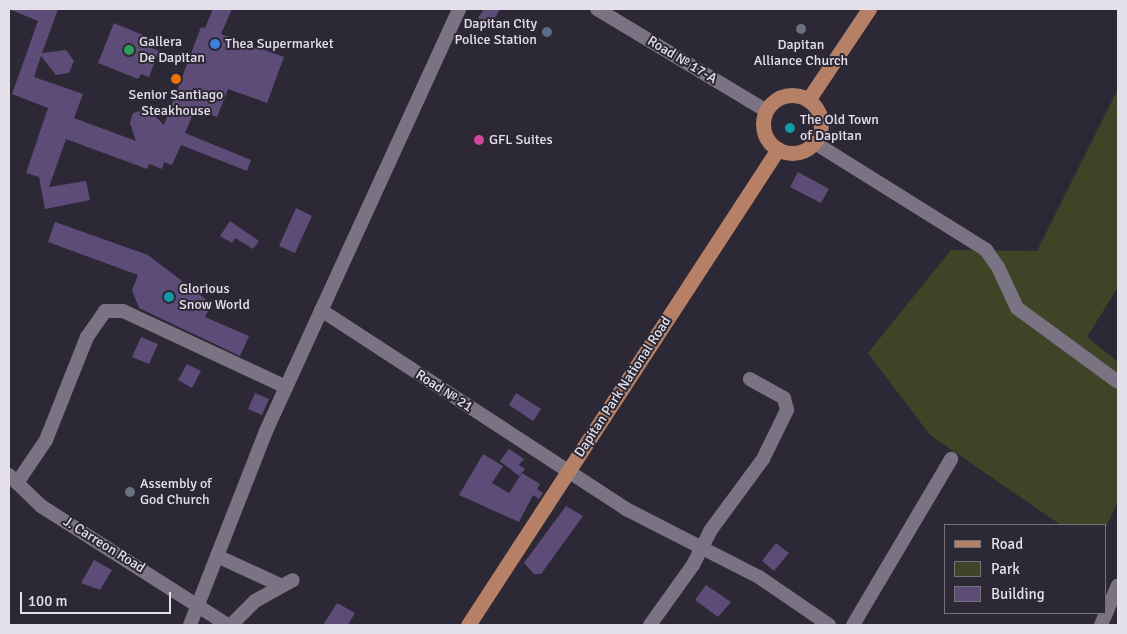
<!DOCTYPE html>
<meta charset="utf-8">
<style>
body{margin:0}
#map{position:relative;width:1127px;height:634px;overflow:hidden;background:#2d2836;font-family:Signika,sans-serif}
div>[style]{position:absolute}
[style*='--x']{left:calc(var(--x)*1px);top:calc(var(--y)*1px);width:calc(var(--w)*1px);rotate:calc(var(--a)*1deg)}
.green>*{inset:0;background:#3f4427}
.building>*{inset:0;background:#5d4c77}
.minor>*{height:14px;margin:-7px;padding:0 7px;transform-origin:7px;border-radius:7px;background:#797383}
.major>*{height:15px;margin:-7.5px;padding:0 7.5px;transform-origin:7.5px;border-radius:7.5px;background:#b58066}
.major>.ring{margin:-7.5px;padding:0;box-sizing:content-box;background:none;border:15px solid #b58066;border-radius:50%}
.dots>*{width:14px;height:14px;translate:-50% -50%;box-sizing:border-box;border:2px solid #2d2836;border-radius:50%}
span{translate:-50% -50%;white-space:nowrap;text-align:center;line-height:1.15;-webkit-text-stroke:4px #2d2836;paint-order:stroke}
.poi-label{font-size:14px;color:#e3e0e9}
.right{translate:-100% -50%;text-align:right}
.left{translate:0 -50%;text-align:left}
.street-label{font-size:14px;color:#e3e0e9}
.frame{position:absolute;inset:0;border:10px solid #e3e0e9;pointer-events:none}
.legend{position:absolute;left:944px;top:524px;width:162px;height:90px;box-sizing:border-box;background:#2d2836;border:1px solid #76727e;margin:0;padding:6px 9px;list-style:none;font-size:15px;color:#e3e0e9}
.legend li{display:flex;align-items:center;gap:10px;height:25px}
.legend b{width:25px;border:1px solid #76727e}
.scale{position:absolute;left:20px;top:592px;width:151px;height:22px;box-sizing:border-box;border:2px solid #e3e0e9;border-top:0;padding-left:6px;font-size:15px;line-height:18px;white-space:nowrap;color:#e3e0e9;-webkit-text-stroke:4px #2d2836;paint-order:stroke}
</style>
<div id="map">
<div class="green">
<i style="clip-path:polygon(1118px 89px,1118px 287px,1087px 337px,1118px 362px,1118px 501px,1106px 527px,1061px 525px,930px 435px,868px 353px,951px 250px,1037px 251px)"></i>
</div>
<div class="building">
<i style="clip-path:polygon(9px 9px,58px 9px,42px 53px,66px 50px,74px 61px,69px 73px,56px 75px,41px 56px,34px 77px,83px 94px,74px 118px,136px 141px,130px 123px,133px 113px,148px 109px,164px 125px,201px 27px,205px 28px,213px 9px,232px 9px,221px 34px,284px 57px,267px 103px,228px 89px,217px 117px,201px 111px,199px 115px,194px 112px,185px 133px,251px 160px,247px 171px,181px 145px,172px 165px,164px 162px,162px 169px,149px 164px,147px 169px,66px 139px,49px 187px,86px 181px,90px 200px,45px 209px,39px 177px,26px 173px,48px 108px,12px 94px,38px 21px)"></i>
<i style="clip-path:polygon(484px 9px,500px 9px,491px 25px,478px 18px)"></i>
<i style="clip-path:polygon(114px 23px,155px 40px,151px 48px,159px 51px,149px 77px,141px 74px,138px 79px,98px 63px)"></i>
<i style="clip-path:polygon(798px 172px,829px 189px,821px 203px,790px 187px)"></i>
<i style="clip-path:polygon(296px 208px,312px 216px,295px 253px,279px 246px)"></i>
<i style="clip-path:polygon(230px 221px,259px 241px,253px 249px,235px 238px,232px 243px,220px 236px)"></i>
<i style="clip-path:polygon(55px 222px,148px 255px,212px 304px,205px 317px,249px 336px,240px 356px,139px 308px,132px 290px,138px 275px,48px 242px)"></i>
<i style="clip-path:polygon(141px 337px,158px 344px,149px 364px,132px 357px)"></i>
<i style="clip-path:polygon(187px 364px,201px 371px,192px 388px,178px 380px)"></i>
<i style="clip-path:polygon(255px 393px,269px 399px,262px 415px,248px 409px)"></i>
<i style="clip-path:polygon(516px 393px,541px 409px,533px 421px,509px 405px)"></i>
<i style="clip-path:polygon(509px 449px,524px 459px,519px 465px,525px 469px,519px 476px,500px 461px)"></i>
<i style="clip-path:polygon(483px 454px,503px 466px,492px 483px,509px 493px,522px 473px,540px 484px,537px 489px,543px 493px,539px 499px,533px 495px,519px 522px,459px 495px)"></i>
<i style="clip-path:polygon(566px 506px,583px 516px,541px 574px,534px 574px,524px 563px)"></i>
<i style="clip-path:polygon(776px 543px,789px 553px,774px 571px,762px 561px)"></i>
<i style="clip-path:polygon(94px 560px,112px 570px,100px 590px,81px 583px)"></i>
<i style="clip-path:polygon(706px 585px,731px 602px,718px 617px,695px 600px)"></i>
<i style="clip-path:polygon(337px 603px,355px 613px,348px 625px,323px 625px)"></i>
</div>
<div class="minor">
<i style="--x:597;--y:9;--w:198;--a:31"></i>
<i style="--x:815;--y:143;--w:202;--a:32"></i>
<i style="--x:986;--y:250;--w:21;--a:55"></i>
<i style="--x:998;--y:267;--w:45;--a:65.1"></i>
<i style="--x:1017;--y:308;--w:125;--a:36.2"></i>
<i style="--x:321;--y:310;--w:364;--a:33.1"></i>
<i style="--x:626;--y:509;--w:149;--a:27.1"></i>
<i style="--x:759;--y:577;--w:85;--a:34.4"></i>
<i style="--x:9;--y:475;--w:45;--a:44.1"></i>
<i style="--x:41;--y:506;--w:222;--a:32.5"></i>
<i style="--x:17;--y:483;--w:52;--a:-56"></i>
<i style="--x:46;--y:440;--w:111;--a:-68.3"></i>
<i style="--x:87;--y:337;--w:32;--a:-55"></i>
<i style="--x:105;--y:311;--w:18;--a:0"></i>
<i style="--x:123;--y:311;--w:180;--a:25"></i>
<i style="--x:217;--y:556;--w:69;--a:24.7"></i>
<i style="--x:190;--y:625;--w:208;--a:-68.6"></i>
<i style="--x:266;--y:431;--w:464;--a:-65.4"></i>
<i style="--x:231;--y:625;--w:34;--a:-45"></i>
<i style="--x:255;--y:601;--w:43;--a:-28.9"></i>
<i style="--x:650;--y:625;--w:74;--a:-54.4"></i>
<i style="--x:693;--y:565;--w:38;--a:-63"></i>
<i style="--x:710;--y:531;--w:89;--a:-53.6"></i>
<i style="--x:763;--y:459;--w:55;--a:-63.9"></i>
<i style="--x:787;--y:410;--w:12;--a:-104"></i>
<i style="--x:784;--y:398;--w:39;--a:-151"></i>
<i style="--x:853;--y:625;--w:193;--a:-59.4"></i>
<i style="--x:1101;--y:625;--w:43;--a:-67"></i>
</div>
<div class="major">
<i class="ring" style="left:763px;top:95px;width:43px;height:43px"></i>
<i style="--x:808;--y:100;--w:110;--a:-56.2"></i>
<i style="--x:468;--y:625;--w:568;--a:-56.93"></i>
</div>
<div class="dots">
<i style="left:801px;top:29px;background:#6b7280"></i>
<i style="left:547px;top:32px;background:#5c6f8a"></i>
<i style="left:215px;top:44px;background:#3f7fe0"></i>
<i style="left:129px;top:50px;background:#2e9e5b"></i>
<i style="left:176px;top:79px;background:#e8710a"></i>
<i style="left:790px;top:128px;background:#0f9aa8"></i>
<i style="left:479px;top:140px;background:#d1479c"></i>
<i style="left:169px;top:297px;background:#0f9aa8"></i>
<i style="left:130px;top:492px;background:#6b7280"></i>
</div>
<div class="poi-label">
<span class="right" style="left:537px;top:32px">Dapitan City<br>Police Station</span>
<span class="left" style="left:139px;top:50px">Gallera<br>De Dapitan</span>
<span class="left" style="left:225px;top:44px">Thea Supermarket</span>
<span style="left:801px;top:53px">Dapitan<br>Alliance Church</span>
<span style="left:176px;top:103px">Senior Santiago<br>Steakhouse</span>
<span class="left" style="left:800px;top:128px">The Old Town<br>of Dapitan</span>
<span class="left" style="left:489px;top:140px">GFL Suites</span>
<span class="left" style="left:179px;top:297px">Glorious<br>Snow World</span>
<span class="left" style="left:140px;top:492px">Assembly of<br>God Church</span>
</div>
<div class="street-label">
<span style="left:682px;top:60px;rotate:31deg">Road № 17-A</span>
<span style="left:623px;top:387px;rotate:-57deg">Dapitan Park National Road</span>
<span style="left:444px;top:391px;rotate:33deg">Road № 21</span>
<span style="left:104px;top:545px;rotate:32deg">J. Carreon Road</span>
</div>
<div class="frame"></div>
<ul class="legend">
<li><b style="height:6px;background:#b58066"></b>Road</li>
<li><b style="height:14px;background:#3f4427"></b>Park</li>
<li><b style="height:14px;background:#5d4c77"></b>Building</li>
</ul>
<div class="scale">100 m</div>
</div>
